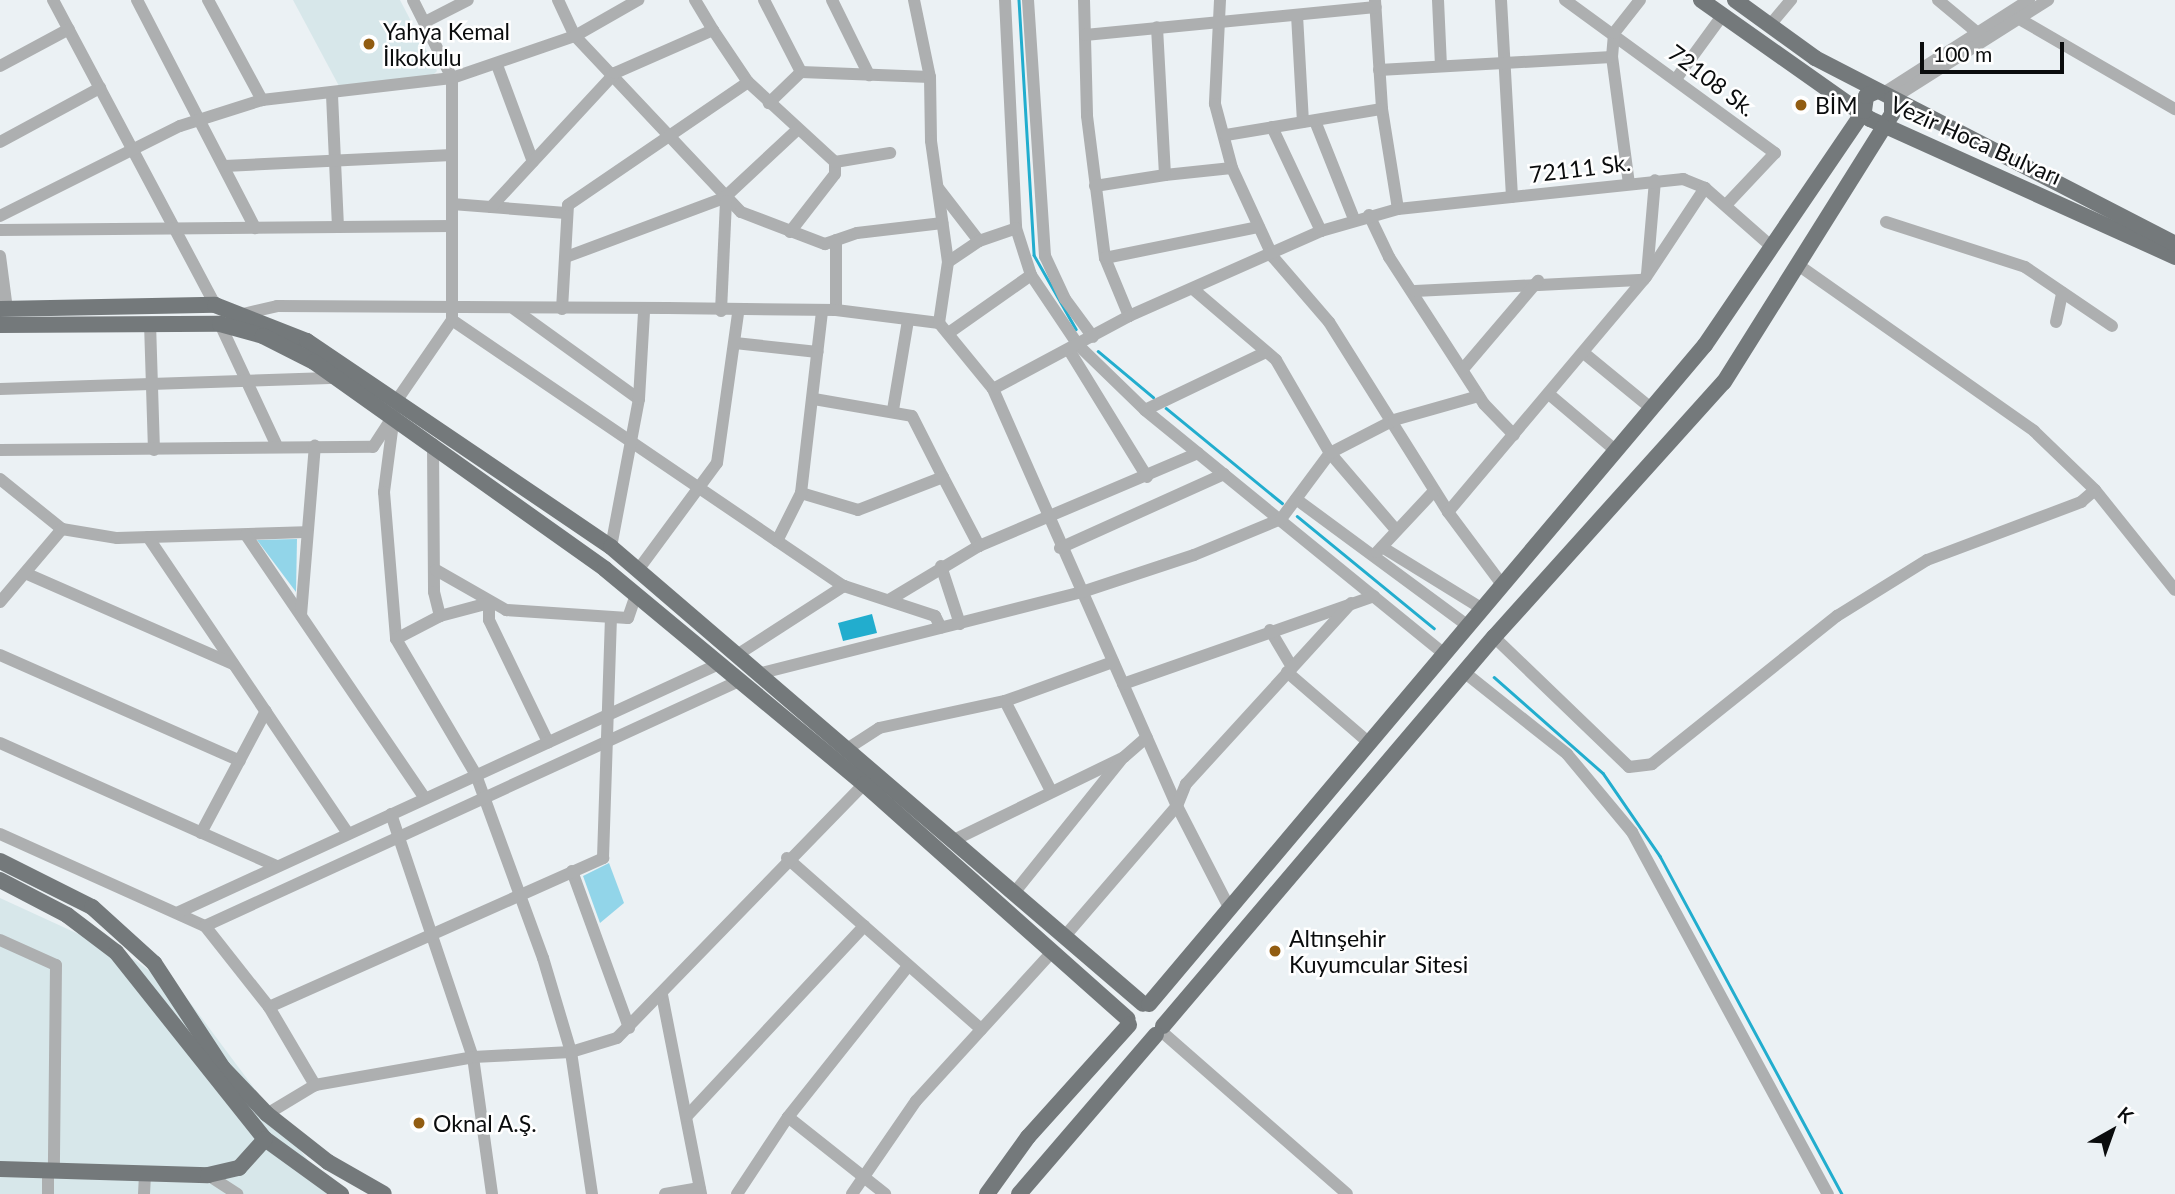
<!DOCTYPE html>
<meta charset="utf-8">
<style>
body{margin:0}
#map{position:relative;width:2175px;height:1194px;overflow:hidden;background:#ebf1f4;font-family:Lato,sans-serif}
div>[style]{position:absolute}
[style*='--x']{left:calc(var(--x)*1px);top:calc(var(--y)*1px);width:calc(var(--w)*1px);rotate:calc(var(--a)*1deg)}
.built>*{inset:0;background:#d7e7ea}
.green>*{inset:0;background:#92d5e9}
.water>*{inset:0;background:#22adce}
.stream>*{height:2.5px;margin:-1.25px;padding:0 1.25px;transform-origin:1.25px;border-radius:1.25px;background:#22adce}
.minor>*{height:12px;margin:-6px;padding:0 6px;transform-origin:6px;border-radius:6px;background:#adafb0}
.major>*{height:16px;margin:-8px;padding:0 8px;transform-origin:8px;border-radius:8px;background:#74797b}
.dots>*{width:19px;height:19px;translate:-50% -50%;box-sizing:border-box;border:4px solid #fff;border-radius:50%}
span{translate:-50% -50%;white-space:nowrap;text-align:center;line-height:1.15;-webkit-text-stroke:5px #fff;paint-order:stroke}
.poi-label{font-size:23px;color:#0a0c0d}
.left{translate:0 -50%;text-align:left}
.street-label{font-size:23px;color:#0a0c0d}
.north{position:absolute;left:2077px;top:1096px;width:70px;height:70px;-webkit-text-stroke:5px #fff;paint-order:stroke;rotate:40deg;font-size:19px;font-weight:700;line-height:28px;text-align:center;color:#0a0c0d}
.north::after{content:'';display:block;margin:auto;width:24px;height:32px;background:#0a0c0d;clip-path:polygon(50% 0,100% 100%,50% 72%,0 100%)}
.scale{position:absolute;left:1920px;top:42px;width:144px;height:32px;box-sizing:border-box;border:4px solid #0a0c0d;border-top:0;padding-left:9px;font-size:21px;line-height:24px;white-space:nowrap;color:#0a0c0d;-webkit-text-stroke:5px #fff;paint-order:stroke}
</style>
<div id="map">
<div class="built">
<i style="clip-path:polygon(293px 0,400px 0,437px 71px,429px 79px,339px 86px)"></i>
<i style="clip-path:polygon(0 898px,135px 960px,189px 1001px,333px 1194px,0 1194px)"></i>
</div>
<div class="green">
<i style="clip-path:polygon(297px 539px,296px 592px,257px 540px)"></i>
<i style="clip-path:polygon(609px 863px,624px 903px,600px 923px,583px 876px)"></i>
</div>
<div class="water">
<i style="clip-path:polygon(872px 614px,877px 633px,843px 641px,838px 623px)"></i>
</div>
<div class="stream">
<i style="--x:1019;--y:0;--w:255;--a:86.6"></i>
<i style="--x:1034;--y:255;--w:85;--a:60.4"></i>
<i style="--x:1098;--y:351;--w:72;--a:39.9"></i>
<i style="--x:1166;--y:408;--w:150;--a:39.3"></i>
<i style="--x:1297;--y:516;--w:177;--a:39.3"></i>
<i style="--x:1494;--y:677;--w:145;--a:41.4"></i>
<i style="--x:1603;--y:773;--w:101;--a:55.5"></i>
<i style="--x:1660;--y:856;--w:384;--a:61.7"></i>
</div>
<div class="minor">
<i style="--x:53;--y:0;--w:345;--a:62"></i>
<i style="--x:137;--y:0;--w:257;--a:62.6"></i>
<i style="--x:208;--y:0;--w:114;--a:61.6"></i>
<i style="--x:558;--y:0;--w:40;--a:65"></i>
<i style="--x:575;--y:36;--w:242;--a:46.7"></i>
<i style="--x:741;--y:212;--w:90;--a:20.9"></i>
<i style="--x:825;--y:244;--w:34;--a:-19"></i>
<i style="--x:857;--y:233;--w:86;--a:-6.7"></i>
<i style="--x:764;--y:0;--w:81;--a:62.8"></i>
<i style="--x:801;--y:72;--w:45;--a:135.9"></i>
<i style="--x:832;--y:0;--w:84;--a:63.7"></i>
<i style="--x:914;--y:0;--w:79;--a:78.3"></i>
<i style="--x:1005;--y:0;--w:228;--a:87.2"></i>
<i style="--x:1016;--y:228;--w:49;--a:72.3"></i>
<i style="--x:1031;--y:275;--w:84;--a:56.1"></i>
<i style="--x:1078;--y:345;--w:93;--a:44.1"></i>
<i style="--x:1145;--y:410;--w:386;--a:39.2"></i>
<i style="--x:1028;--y:0;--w:257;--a:86.2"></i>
<i style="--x:1045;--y:256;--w:47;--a:65.1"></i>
<i style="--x:1065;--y:299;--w:47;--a:53.6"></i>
<i style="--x:1084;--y:0;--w:116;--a:88.5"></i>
<i style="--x:1087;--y:116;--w:143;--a:82.8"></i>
<i style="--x:1105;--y:258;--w:63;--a:67.5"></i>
<i style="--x:1220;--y:0;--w:104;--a:92.8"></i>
<i style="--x:1215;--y:104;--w:66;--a:75.1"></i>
<i style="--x:1232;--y:168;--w:98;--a:65.3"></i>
<i style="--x:1273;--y:257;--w:86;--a:49.3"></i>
<i style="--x:1329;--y:322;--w:224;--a:57.9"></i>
<i style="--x:1448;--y:512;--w:89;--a:53.3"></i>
<i style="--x:1375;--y:0;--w:109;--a:86.3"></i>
<i style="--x:1382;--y:109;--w:101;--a:80.9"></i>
<i style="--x:1438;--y:0;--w:66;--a:87.4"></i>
<i style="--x:1501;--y:0;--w:197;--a:86.8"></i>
<i style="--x:1565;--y:0;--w:260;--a:36.1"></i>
<i style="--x:1775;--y:153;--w:71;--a:133.3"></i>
<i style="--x:1938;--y:0;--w:55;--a:39.8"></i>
<i style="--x:1297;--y:15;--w:107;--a:86.8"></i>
<i style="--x:2023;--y:21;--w:176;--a:30.1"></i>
<i style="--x:425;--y:22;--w:48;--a:-27.1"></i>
<i style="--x:1770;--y:25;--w:33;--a:-50"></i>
<i style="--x:713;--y:30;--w:63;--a:56.1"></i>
<i style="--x:748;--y:82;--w:118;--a:42.6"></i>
<i style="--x:1085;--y:35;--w:292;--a:-5.5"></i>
<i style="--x:497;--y:65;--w:103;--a:69.6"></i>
<i style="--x:0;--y:66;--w:78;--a:-28.2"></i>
<i style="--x:1379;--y:70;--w:233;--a:-3.2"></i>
<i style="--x:801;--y:72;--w:129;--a:2.2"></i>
<i style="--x:930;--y:77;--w:64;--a:89.1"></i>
<i style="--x:931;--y:141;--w:122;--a:82"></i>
<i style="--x:948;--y:262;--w:62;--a:98.4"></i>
<i style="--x:1676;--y:79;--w:78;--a:-53.9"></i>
<i style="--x:1885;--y:92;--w:171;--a:-32.6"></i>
<i style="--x:332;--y:95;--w:131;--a:87.4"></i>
<i style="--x:1892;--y:99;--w:185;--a:-32.4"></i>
<i style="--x:1315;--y:121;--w:105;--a:68.3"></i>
<i style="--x:1272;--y:127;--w:115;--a:64.8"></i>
<i style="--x:1226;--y:135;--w:158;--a:-9.5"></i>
<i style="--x:0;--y:142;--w:114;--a:-28.4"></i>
<i style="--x:225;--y:166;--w:227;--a:-2.8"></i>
<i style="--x:1165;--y:175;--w:67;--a:-6"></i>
<i style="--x:1629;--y:184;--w:128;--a:-97.6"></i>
<i style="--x:1612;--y:57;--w:24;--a:-85"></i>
<i style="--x:1614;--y:33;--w:42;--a:-51.8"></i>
<i style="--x:1095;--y:186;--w:71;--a:-8.9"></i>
<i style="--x:1165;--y:175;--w:148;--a:-93.1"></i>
<i style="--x:938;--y:188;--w:67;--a:52.3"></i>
<i style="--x:979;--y:241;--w:39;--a:-19"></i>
<i style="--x:452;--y:204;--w:114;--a:4.5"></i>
<i style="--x:491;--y:207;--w:183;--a:-47.2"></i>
<i style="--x:615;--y:73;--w:107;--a:-23.7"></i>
<i style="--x:713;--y:30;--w:35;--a:-121"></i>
<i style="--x:1369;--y:215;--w:47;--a:64.5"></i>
<i style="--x:1389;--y:257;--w:175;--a:57.1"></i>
<i style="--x:1484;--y:404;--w:43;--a:45.9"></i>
<i style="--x:0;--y:216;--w:201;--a:-26.6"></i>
<i style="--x:180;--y:126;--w:86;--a:-17.6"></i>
<i style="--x:262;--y:100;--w:191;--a:-6.6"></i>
<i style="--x:452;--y:78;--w:130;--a:-18.9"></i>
<i style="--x:575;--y:36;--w:73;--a:-29.7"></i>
<i style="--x:1886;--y:222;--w:146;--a:17.9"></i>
<i style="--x:2025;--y:267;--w:105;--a:34.1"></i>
<i style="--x:0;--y:230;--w:452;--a:-0.5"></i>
<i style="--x:790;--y:232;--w:73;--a:-52.2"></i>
<i style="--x:835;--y:174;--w:12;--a:-90"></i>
<i style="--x:835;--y:162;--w:56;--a:-9.3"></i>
<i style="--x:836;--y:240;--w:70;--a:90"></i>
<i style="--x:0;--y:256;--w:53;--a:82.5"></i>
<i style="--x:566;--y:257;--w:169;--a:-20.5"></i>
<i style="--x:724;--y:198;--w:101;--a:-43"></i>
<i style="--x:1105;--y:258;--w:157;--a:-11.4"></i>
<i style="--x:948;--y:262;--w:37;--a:-34"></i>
<i style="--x:1801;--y:267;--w:285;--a:35.1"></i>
<i style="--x:2034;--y:431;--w:85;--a:44"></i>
<i style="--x:2095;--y:490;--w:128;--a:51.3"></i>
<i style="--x:1647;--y:274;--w:94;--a:-85.1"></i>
<i style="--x:1193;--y:289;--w:109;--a:40.5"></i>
<i style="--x:1276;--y:360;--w:108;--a:59.9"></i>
<i style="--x:1330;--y:453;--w:101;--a:49.4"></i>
<i style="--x:1415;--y:291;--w:229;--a:-2.8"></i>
<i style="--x:514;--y:309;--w:154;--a:35.8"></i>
<i style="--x:562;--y:309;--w:104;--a:-86.7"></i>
<i style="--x:568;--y:205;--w:218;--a:-34.3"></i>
<i style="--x:721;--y:311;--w:110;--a:-87.4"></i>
<i style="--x:243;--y:314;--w:35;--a:-13"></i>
<i style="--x:277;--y:306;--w:391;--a:0.3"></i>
<i style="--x:668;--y:308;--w:168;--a:0.7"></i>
<i style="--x:836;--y:310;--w:104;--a:7.2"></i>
<i style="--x:939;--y:323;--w:85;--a:50.7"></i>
<i style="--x:993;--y:389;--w:456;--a:66.2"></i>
<i style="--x:1177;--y:806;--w:114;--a:62.8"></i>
<i style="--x:452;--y:320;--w:474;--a:34.2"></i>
<i style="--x:844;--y:586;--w:96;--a:18.2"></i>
<i style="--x:935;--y:616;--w:13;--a:63"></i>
<i style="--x:2056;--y:322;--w:30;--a:-78"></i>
<i style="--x:150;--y:323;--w:127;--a:88.2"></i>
<i style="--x:220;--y:324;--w:132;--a:65"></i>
<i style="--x:950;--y:332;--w:99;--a:-35.1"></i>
<i style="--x:735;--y:343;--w:83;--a:6.2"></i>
<i style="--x:1069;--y:350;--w:149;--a:58.4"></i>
<i style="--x:1585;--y:354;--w:87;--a:39.4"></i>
<i style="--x:1463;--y:369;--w:116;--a:-49.6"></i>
<i style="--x:0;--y:389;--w:337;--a:-1.9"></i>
<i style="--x:993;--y:389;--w:154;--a:-28.2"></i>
<i style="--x:1129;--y:316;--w:210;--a:-23.9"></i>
<i style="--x:1321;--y:231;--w:80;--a:-15.9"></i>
<i style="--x:1398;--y:209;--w:287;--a:-6"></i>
<i style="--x:1683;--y:179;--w:24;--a:22"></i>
<i style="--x:1705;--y:188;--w:89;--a:41.4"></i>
<i style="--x:1550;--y:395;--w:85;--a:40.2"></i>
<i style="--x:814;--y:399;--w:99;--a:9.8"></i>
<i style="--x:912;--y:416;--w:68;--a:63.1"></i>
<i style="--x:397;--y:400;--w:97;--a:-55.5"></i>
<i style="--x:452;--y:320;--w:242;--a:-90"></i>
<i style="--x:452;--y:78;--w:87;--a:-116.6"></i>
<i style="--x:893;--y:410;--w:91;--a:-80.5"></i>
<i style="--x:1145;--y:410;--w:134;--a:-25.6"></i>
<i style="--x:394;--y:415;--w:78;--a:97.4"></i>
<i style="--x:384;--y:492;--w:147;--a:85.3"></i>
<i style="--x:396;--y:639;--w:158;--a:59.5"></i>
<i style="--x:476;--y:775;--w:195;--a:69.9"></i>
<i style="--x:543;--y:958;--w:98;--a:73.4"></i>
<i style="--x:571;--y:1052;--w:144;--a:81.6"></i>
<i style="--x:433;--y:444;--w:148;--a:89.6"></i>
<i style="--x:434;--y:592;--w:25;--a:76"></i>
<i style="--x:0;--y:450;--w:373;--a:-0.5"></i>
<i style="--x:373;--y:447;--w:35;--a:-57"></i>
<i style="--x:0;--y:479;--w:80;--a:38.9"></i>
<i style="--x:62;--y:529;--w:56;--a:9.3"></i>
<i style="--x:117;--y:538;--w:187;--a:-1.8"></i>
<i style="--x:801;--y:493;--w:59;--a:16.6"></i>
<i style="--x:858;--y:510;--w:91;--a:-21.2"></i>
<i style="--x:943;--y:477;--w:78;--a:62.4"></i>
<i style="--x:1296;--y:499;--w:212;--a:36.4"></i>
<i style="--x:1448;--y:512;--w:307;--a:-49.9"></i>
<i style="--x:1646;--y:277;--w:107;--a:-56.5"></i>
<i style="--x:246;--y:535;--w:317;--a:55.8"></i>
<i style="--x:148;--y:537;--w:356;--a:56"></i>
<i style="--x:777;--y:541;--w:54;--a:-63.4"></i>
<i style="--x:801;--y:493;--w:183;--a:-83.4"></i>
<i style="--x:611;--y:547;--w:151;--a:-79.3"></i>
<i style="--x:639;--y:399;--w:88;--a:-86.7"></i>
<i style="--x:1382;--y:547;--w:116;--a:31.6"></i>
<i style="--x:1060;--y:548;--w:180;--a:-24.3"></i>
<i style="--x:1377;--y:552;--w:83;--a:-46.9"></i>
<i style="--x:941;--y:566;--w:61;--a:71.9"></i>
<i style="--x:436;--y:570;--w:81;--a:29.7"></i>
<i style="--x:506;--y:610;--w:122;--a:3.8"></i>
<i style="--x:628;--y:618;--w:24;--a:-71"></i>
<i style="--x:638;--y:570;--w:133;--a:-53.6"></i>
<i style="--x:717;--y:463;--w:151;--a:-82"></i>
<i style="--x:25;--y:573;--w:227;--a:23.6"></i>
<i style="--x:889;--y:600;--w:105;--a:-31"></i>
<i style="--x:979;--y:546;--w:238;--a:-23"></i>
<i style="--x:0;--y:602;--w:96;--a:-49.7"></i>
<i style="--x:301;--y:615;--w:170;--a:-85.3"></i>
<i style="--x:1270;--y:630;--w:43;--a:59.3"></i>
<i style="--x:1494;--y:637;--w:187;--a:43.9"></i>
<i style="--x:1629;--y:767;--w:23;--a:-7"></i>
<i style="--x:1652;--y:764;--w:237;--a:-38.7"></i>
<i style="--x:1837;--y:616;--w:106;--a:-31.9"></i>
<i style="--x:1927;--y:560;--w:165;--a:-20.6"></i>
<i style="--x:2081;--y:502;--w:18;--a:-41"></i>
<i style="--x:396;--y:639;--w:50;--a:-27.6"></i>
<i style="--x:440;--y:616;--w:51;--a:-14.9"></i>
<i style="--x:489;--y:603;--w:17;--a:90"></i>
<i style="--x:489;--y:620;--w:136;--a:64.2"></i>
<i style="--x:740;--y:653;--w:124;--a:-32.8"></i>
<i style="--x:0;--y:655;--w:262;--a:23.8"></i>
<i style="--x:1287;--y:672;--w:107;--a:40.8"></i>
<i style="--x:1464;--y:672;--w:132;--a:38.5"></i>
<i style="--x:1567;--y:754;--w:102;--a:50.2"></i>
<i style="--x:1632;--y:832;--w:412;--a:61.6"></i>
<i style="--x:762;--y:673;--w:330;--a:-14.2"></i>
<i style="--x:1082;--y:592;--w:118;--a:-18.3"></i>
<i style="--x:1194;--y:555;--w:94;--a:-22.5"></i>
<i style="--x:1281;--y:519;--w:82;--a:-53.4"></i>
<i style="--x:1330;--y:453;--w:72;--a:-27.3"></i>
<i style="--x:1394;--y:420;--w:88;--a:-15.8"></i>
<i style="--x:1123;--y:684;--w:266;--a:-19.3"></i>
<i style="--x:1005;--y:701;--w:101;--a:62.9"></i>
<i style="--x:0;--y:743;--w:302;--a:24"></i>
<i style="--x:850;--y:747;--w:35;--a:-33"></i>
<i style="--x:879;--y:728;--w:129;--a:-12.1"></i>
<i style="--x:1005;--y:701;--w:115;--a:-19.9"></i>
<i style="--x:391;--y:814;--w:256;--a:71.4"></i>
<i style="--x:473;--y:1057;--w:138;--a:82.1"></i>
<i style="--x:201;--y:833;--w:138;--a:-62"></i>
<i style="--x:0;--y:834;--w:225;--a:24.2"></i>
<i style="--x:205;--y:926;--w:103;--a:51.7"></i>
<i style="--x:269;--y:1007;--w:91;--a:59.5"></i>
<i style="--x:952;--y:841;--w:191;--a:-26"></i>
<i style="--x:1124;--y:757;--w:30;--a:-41"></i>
<i style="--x:787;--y:858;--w:259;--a:41.4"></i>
<i style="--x:572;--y:871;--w:167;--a:70"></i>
<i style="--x:1014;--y:893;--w:171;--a:-51.2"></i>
<i style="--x:179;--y:912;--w:594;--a:-24.67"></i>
<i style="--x:205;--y:926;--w:588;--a:-24.65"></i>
<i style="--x:1065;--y:936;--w:172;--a:-49.3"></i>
<i style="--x:1177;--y:806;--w:24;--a:-68"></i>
<i style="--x:1186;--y:784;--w:245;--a:-47.6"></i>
<i style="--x:0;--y:940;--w:61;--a:24.1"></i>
<i style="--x:56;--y:965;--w:206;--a:90.6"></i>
<i style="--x:662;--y:995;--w:203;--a:78.9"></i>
<i style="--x:269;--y:1007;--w:366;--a:-24"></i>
<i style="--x:603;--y:858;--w:240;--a:-88.1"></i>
<i style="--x:1161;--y:1031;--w:247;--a:41.2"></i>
<i style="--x:267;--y:1114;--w:56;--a:-31.1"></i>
<i style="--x:315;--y:1085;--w:160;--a:-10"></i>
<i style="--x:473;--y:1057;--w:98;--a:-2.9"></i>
<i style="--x:571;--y:1052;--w:48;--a:-16.9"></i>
<i style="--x:617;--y:1038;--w:354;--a:-45.8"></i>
<i style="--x:687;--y:1116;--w:260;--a:-47"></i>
<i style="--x:788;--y:1117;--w:124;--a:38.4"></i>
<i style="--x:208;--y:1175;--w:35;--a:33"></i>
<i style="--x:48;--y:1194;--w:24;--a:-90"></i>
<i style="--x:144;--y:1194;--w:20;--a:-87"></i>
<i style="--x:665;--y:1194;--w:35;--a:-10"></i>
<i style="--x:737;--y:1194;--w:92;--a:-56.5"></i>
<i style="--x:788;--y:1117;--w:193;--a:-51.5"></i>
<i style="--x:852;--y:1194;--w:113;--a:-55.5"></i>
<i style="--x:916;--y:1101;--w:199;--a:-47.6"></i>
</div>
<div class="major">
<i style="--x:1701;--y:0;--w:207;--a:35.2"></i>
<i style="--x:1870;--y:119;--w:335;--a:24.3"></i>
<i style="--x:1735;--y:0;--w:99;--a:35.9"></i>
<i style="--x:1815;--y:58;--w:405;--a:27.3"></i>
<i style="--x:0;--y:309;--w:215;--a:-1.1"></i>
<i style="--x:215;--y:305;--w:99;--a:21.4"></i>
<i style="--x:307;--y:341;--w:367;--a:34.1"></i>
<i style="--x:611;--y:547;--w:701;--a:40.66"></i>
<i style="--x:0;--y:325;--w:220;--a:-0.3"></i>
<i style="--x:220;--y:324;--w:45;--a:15.6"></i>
<i style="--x:263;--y:336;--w:57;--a:27"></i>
<i style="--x:314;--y:362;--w:357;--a:35.4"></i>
<i style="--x:605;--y:569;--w:337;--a:39.7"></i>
<i style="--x:864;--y:784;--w:353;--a:41.7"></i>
<i style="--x:0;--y:861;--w:103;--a:26.6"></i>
<i style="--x:92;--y:907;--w:84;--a:42.1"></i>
<i style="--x:154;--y:963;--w:126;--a:56.7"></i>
<i style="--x:223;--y:1068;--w:64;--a:46.3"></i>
<i style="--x:267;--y:1114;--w:78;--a:38.2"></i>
<i style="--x:328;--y:1162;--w:64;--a:29.7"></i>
<i style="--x:0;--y:880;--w:76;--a:27.6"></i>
<i style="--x:67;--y:915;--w:61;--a:37.1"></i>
<i style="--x:116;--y:952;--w:239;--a:51.5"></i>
<i style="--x:265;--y:1139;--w:94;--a:35.9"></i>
<i style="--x:1149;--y:1004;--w:862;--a:-49.85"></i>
<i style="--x:1705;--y:345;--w:283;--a:-55.8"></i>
<i style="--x:1864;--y:111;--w:15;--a:-82"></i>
<i style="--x:1866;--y:96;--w:12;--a:-24"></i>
<i style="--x:1163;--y:1026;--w:511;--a:-49.61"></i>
<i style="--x:1494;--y:637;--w:343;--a:-48"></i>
<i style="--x:1724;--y:382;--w:316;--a:-57.9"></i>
<i style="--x:1892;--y:114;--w:15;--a:-90"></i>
<i style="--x:0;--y:1169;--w:208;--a:1.7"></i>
<i style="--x:208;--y:1175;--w:32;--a:-13"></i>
<i style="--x:239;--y:1168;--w:39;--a:-48"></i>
<i style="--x:987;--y:1194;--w:70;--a:-54.3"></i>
<i style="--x:1028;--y:1137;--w:151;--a:-48"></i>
<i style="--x:1019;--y:1194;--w:210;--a:-49.3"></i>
</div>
<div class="dots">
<i style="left:369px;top:44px;background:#925d12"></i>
<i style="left:1801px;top:105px;background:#925d12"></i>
<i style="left:1275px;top:951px;background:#925d12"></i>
<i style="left:419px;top:1123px;background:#925d12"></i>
</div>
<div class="poi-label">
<span class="left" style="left:383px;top:44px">Yahya Kemal<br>İlkokulu</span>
<span class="left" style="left:1815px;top:105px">BİM</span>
<span class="left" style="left:1289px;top:951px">Altınşehir<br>Kuyumcular Sitesi</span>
<span class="left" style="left:433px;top:1123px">Oknal A.Ş.</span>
</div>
<div class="street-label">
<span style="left:1712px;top:80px;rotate:37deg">72108 Sk.</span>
<span style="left:1976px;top:140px;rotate:24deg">Vezir Hoca Bulvarı</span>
<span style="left:1580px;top:168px;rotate:-7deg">72111 Sk.</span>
</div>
<div class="north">K</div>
<div class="scale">100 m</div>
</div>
